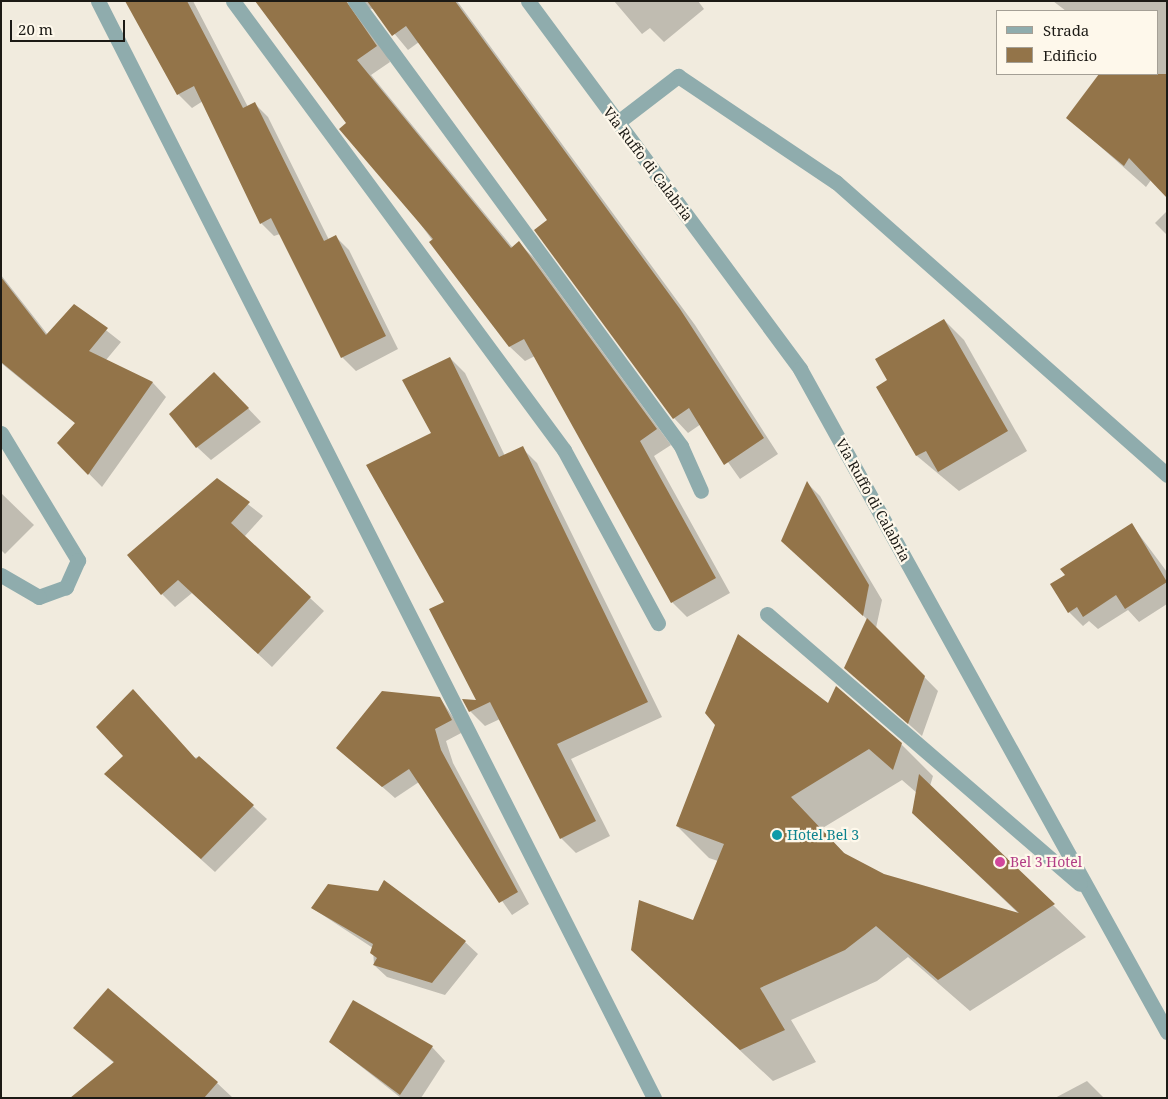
<!DOCTYPE html>
<style>
body{margin:0}
#map{position:relative;width:1168px;height:1099px;overflow:hidden;background:#f1ebde;font-family:"Noto Serif",serif}
div>[style]{position:absolute}
[style*='--x']{left:calc(var(--x)*1px);top:calc(var(--y)*1px);width:calc(var(--w)*1px);rotate:calc(var(--a)*1deg)}
.shadow>*{inset:0;background:#0003}
.building>*{inset:0;background:#937449}
.minor>*{height:15px;margin:-7.5px;padding:0 7.5px;transform-origin:7.5px;border-radius:7.5px;background:#8facad}
.dots>*{width:14px;height:14px;translate:-50% -50%;box-sizing:border-box;border:2px solid #fef8eb;border-radius:50%}
span{translate:-50% -50%;white-space:nowrap;text-align:center;line-height:1.15;-webkit-text-stroke:4.5px #fef8eb;paint-order:stroke}
.street-label{font-size:14px;color:#1c1a15}
.culture-label{font-size:14px;color:#0d838f}
.left{translate:0 -50%;text-align:left}
.hotel-label{font-size:14px;color:#b23c85}
.frame{position:absolute;inset:0;border:2px solid #1c1a15;pointer-events:none}
.legend{position:absolute;left:996px;top:10px;width:162px;height:65px;box-sizing:border-box;background:#fef8eb;border:1px solid #a49f95;margin:0;padding:6px 9px;list-style:none;font-size:15px;color:#1c1a15}
.legend li{display:flex;align-items:center;gap:10px;height:25px}
.legend b{width:25px;border:1px solid #a49f95}
.scale{position:absolute;left:10px;top:20px;width:115px;height:22px;box-sizing:border-box;border:2px solid #1c1a15;border-top:0;padding-left:6px;font-size:15px;line-height:18px;white-space:nowrap;color:#1c1a15;-webkit-text-stroke:4px #fef8eb;paint-order:stroke}
</style>
<div id="map">
<div class="shadow">
<i style="clip-path:polygon(127px 1px,193px 1px,248px 107px,255px 104px,268px 117px,329px 240px,336px 237px,349px 250px,398px 349px,356px 371px,342px 357px,280px 234px,274px 236px,261px 223px,203px 101px,192px 108px,178px 94px)"></i>
<i style="clip-path:polygon(258px 1px,457px 1px,695px 325px,778px 454px,740px 479px,701px 424px,688px 433px,674px 418px,549px 220px,419px 42px,408px 50px,374px 9px,364px 8px,390px 62px,371px 75px,513px 248px,519px 243px,534px 258px,671px 445px,654px 456px,730px 593px,687px 617px,672px 602px,535px 356px,525px 361px,510px 347px)"></i>
<i style="clip-path:polygon(614px 1px,698px 1px,704px 9px,664px 42px,650px 28px,642px 34px)"></i>
<i style="clip-path:polygon(1053px 1px,1167px 1px,1167px 196px,1151px 180px,1146px 187px,1068px 118px,1101px 74px,1157px 74px,1157px 11px,1066px 11px)"></i>
<i style="clip-path:polygon(1167px 211px,1167px 235px,1155px 223px)"></i>
<i style="clip-path:polygon(1px 275px,48px 335px,74px 305px,121px 342px,106px 360px,153px 383px,166px 397px,102px 487px,59px 443px,76px 424px,1px 363px)"></i>
<i style="clip-path:polygon(944px 320px,964px 340px,1027px 451px,959px 491px,917px 456px,889px 380px)"></i>
<i style="clip-path:polygon(450px 358px,465px 373px,505px 456px,522px 448px,537px 463px,662px 717px,571px 759px,610px 836px,576px 853px,561px 838px,500px 719px,485px 726px,470px 711px,478px 702px,446px 602px,433px 434px)"></i>
<i style="clip-path:polygon(228px 387px,261px 422px,211px 460px,197px 447px)"></i>
<i style="clip-path:polygon(217px 480px,263px 516px,244px 537px,324px 611px,272px 667px,192px 593px,175px 607px,162px 594px)"></i>
<i style="clip-path:polygon(807px 483px,820px 496px,882px 600px,876px 628px,938px 691px,922px 736px,846px 668px,868px 620px,796px 554px)"></i>
<i style="clip-path:polygon(1px 493px,34px 525px,5px 554px,1px 550px)"></i>
<i style="clip-path:polygon(1132px 525px,1167px 572px,1167px 604px,1139px 622px,1128px 610px,1098px 629px,1089px 621px,1083px 626px,1069px 612px,1066px 575px)"></i>
<i style="clip-path:polygon(440px 698px,463px 732px,446px 741px,453px 763px,529px 904px,512px 915px,419px 782px,395px 798px,338px 748px)"></i>
<i style="clip-path:polygon(evenodd,828px 705px,901px 744px,933px 776px,930px 786px,1086px 937px,970px 1011px,908px 957px,877px 981px,791px 1020px,816px 1062px,773px 1081px,632px 950px,693px 922px,718px 861px,709px 858px,677px 826px,828px 705px,902px 780px,917px 793px,913px 813px,1020px 915px,883px 875px,847px 856px,821px 829px,902px 780px)"></i>
<i style="clip-path:polygon(199px 757px,267px 819px,215px 872px,106px 774px)"></i>
<i style="clip-path:polygon(312px 908px,465px 942px,478px 954px,445px 995px,387px 977px,374px 965px,373px 948px)"></i>
<i style="clip-path:polygon(74px 1028px,217px 1083px,233px 1098px,72px 1098px,114px 1063px)"></i>
<i style="clip-path:polygon(330px 1042px,432px 1047px,445px 1061px,421px 1098px,401px 1098px)"></i>
<i style="clip-path:polygon(1087px 1081px,1104px 1098px,1055px 1098px)"></i>
</div>
<div class="building">
<i style="clip-path:polygon(125px 1px,187px 1px,243px 108px,255px 102px,324px 241px,336px 235px,386px 336px,341px 358px,271px 218px,260px 224px,194px 86px,177px 95px)"></i>
<i style="clip-path:polygon(255px 1px,346px 1px,377px 46px,357px 60px,511px 248px,519px 241px,657px 429px,640px 441px,716px 578px,671px 603px,524px 339px,509px 347px,429px 242px,433px 239px,339px 129px,346px 123px)"></i>
<i style="clip-path:polygon(367px 1px,455px 1px,680px 309px,764px 438px,724px 465px,689px 408px,673px 419px,534px 230px,547px 220px,406px 26px,392px 36px)"></i>
<i style="clip-path:polygon(1099px 74px,1167px 74px,1167px 198px,1129px 158px,1124px 166px,1066px 118px)"></i>
<i style="clip-path:polygon(1px 277px,46px 335px,74px 304px,108px 328px,89px 351px,153px 382px,88px 475px,57px 443px,75px 423px,1px 362px)"></i>
<i style="clip-path:polygon(944px 319px,1008px 431px,938px 472px,926px 451px,916px 456px,876px 387px,887px 380px,875px 359px)"></i>
<i style="clip-path:polygon(450px 357px,499px 457px,523px 446px,648px 702px,557px 744px,596px 821px,560px 839px,490px 702px,469px 712px,462px 699px,476px 700px,429px 609px,444px 602px,366px 465px,431px 433px,402px 380px)"></i>
<i style="clip-path:polygon(214px 372px,249px 408px,196px 448px,169px 414px)"></i>
<i style="clip-path:polygon(217px 478px,250px 502px,231px 523px,311px 597px,258px 654px,178px 580px,161px 595px,127px 555px)"></i>
<i style="clip-path:polygon(807px 481px,869px 585px,863px 616px,781px 541px)"></i>
<i style="clip-path:polygon(1132px 523px,1167px 582px,1125px 609px,1116px 595px,1083px 617px,1077px 607px,1068px 613px,1050px 584px,1065px 575px,1060px 569px)"></i>
<i style="clip-path:polygon(867px 618px,925px 676px,908px 724px,844px 668px)"></i>
<i style="clip-path:polygon(738px 634px,828px 703px,836px 686px,902px 743px,893px 770px,869px 749px,791px 797px,844px 853px,884px 874px,1019px 913px,912px 813px,919px 774px,1055px 904px,938px 980px,876px 926px,845px 950px,760px 988px,785px 1030px,740px 1050px,631px 950px,639px 900px,693px 920px,724px 844px,676px 826px,715px 725px,705px 713px)"></i>
<i style="clip-path:polygon(133px 689px,196px 759px,199px 756px,254px 805px,201px 859px,104px 774px,123px 756px,96px 727px)"></i>
<i style="clip-path:polygon(382px 691px,440px 697px,452px 720px,435px 729px,441px 750px,518px 892px,499px 903px,409px 769px,382px 787px,336px 748px)"></i>
<i style="clip-path:polygon(384px 880px,466px 941px,432px 983px,373px 965px,377px 958px,370px 953px,373px 944px,311px 908px,328px 884px,378px 891px)"></i>
<i style="clip-path:polygon(108px 988px,218px 1082px,204px 1098px,70px 1098px,114px 1062px,73px 1028px)"></i>
<i style="clip-path:polygon(353px 1000px,433px 1046px,400px 1095px,329px 1042px)"></i>
</div>
<div class="minor">
<i style="--x:98;--y:1;--w:1230;--a:63.12"></i>
<i style="--x:233;--y:1;--w:558;--a:53.6"></i>
<i style="--x:564;--y:450;--w:197;--a:61.5"></i>
<i style="--x:355;--y:1;--w:552;--a:53.77"></i>
<i style="--x:681;--y:446;--w:49;--a:66"></i>
<i style="--x:528;--y:1;--w:458;--a:53.5"></i>
<i style="--x:800;--y:369;--w:758;--a:61.03"></i>
<i style="--x:618;--y:122;--w:76;--a:-37.5"></i>
<i style="--x:678;--y:76;--w:190;--a:33.9"></i>
<i style="--x:836;--y:182;--w:442;--a:41.5"></i>
<i style="--x:1;--y:433;--w:149;--a:58.8"></i>
<i style="--x:78;--y:560;--w:30;--a:114"></i>
<i style="--x:66;--y:587;--w:29;--a:160"></i>
<i style="--x:39;--y:597;--w:44;--a:-149.9"></i>
<i style="--x:767;--y:614;--w:413;--a:40.8"></i>
</div>
<div class="dots">
<i style="left:777px;top:835px;background:#0f9aa8"></i>
<i style="left:1000px;top:862px;background:#d1479c"></i>
</div>
<div class="street-label">
<span style="left:648px;top:164px;rotate:53deg">Via Ruffo di Calabria</span>
<span style="left:873px;top:500px;rotate:61deg">Via Ruffo di Calabria</span>
</div>
<div class="culture-label">
<span class="left" style="left:787px;top:835px">Hotel Bel 3</span>
</div>
<div class="hotel-label">
<span class="left" style="left:1010px;top:862px">Bel 3 Hotel</span>
</div>
<div class="frame"></div>
<ul class="legend">
<li><b style="height:6px;background:#8facad"></b>Strada</li>
<li><b style="height:14px;background:#937449"></b>Edificio</li>
</ul>
<div class="scale">20 m</div>
</div>
